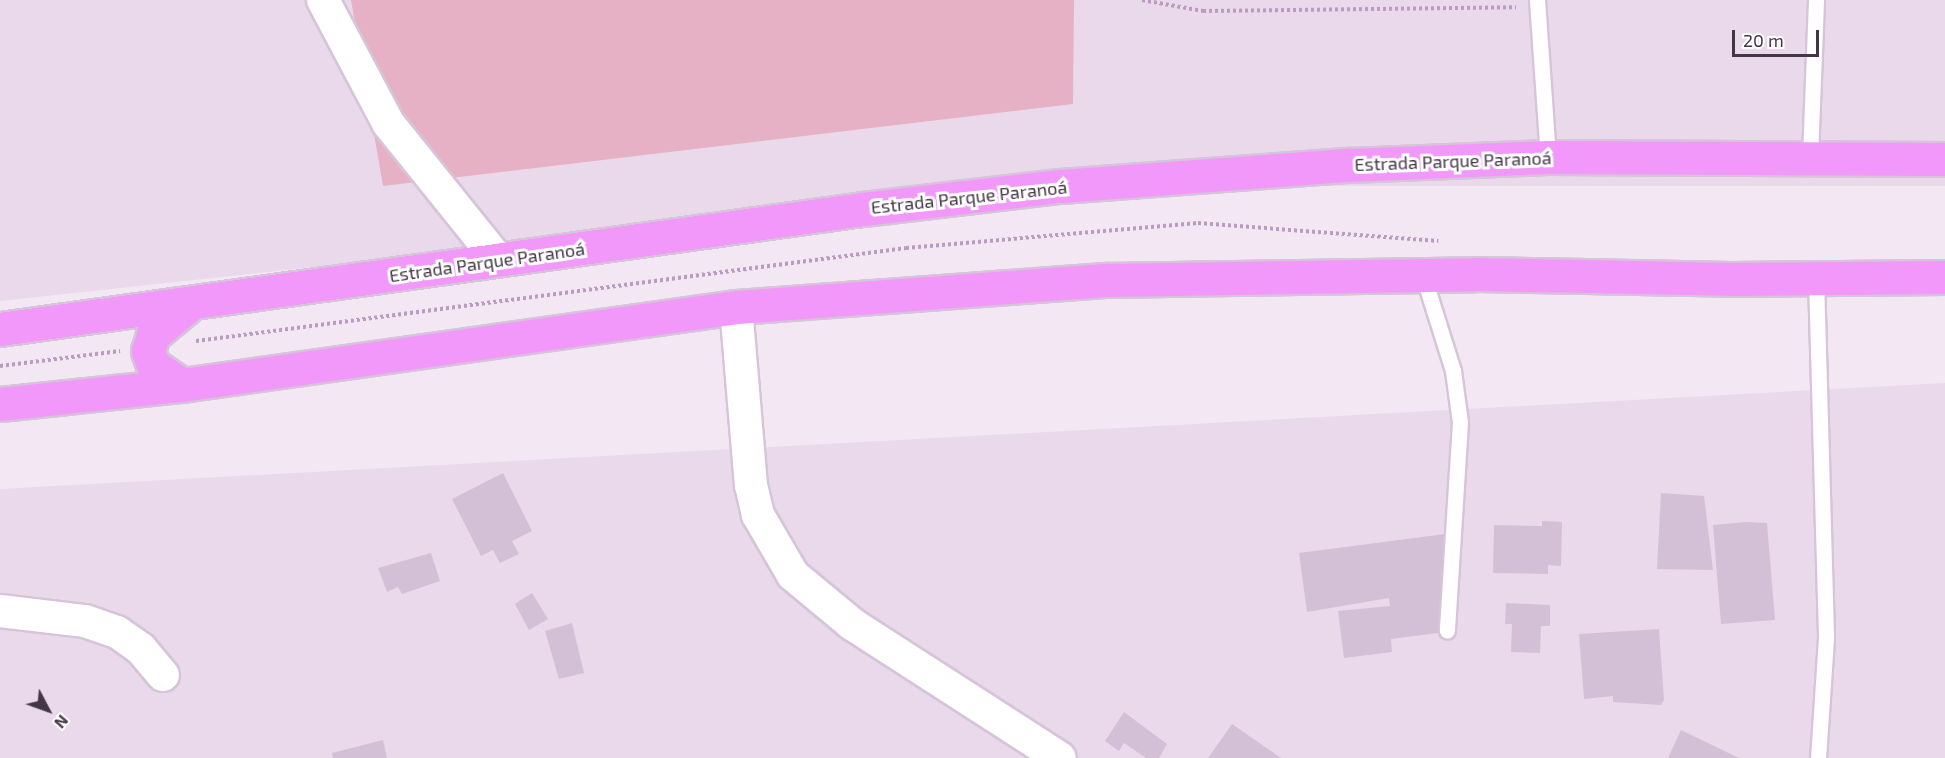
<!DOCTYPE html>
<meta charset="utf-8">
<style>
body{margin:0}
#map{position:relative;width:1945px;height:758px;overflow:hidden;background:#f2e7f3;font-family:"Exo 2",sans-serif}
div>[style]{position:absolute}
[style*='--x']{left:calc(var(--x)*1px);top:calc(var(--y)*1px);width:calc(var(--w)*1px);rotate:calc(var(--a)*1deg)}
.residential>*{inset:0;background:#e9d9eb}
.green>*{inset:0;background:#e6b1c4}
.building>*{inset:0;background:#d3c0d7}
.path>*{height:4px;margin-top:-2px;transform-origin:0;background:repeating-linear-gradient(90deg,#ba9cc0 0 3px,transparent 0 6px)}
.roads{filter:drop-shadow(2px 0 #d6c4d9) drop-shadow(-2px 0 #d6c4d9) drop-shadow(0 2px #d6c4d9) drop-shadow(0 -2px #d6c4d9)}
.service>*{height:15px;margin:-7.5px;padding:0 7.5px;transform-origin:7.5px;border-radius:7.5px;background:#fff}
.minor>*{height:32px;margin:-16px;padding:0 16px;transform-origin:16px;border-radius:16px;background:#fff}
.primary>*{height:33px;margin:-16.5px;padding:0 16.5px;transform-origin:16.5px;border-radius:16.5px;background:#f298fb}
span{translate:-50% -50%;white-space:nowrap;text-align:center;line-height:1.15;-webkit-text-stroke:6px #fff;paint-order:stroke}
.street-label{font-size:18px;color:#433646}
.north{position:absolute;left:18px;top:680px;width:60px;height:60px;-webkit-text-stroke:4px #fff;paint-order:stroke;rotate:131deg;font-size:16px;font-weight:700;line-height:24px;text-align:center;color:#433646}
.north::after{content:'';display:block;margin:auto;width:21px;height:27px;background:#433646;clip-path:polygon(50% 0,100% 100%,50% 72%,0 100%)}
.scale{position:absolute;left:1732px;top:30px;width:87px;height:27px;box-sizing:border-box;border:3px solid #433646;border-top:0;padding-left:8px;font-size:18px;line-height:21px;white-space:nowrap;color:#433646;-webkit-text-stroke:4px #fff;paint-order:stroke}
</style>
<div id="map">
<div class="residential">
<i style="clip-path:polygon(0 0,1945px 0,1945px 186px,1060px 186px,0 301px)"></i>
<i style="clip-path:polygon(1945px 383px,1945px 758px,0 758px,0 489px)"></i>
</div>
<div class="green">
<i style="clip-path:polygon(351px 0,1074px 0,1073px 104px,383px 186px)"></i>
</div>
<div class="building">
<i style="clip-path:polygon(503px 473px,532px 531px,512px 541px,519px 554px,500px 563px,493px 550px,481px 556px,452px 499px)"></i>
<i style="clip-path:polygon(1661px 493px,1704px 496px,1713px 570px,1657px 569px)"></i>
<i style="clip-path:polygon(1542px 521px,1562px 522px,1561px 566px,1548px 565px,1548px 574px,1493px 573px,1494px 525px,1542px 526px)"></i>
<i style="clip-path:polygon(1746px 522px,1767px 523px,1775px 620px,1721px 624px,1713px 525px)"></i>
<i style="clip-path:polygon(1445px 534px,1453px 601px,1445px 632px,1391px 639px,1392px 652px,1344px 658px,1338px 611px,1390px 606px,1389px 598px,1307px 612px,1299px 553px)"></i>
<i style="clip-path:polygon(431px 553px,440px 581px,402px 594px,398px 587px,387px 592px,378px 568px)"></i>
<i style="clip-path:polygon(532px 593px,548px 619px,529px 630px,515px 604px)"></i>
<i style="clip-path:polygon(1506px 603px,1550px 605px,1550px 626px,1541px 626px,1540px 653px,1511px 652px,1512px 624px,1505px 624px)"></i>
<i style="clip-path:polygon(572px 623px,584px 673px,559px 679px,545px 631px)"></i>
<i style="clip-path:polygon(1659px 629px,1664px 700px,1661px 705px,1613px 702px,1613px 696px,1584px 699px,1579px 634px)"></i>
<i style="clip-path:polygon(1124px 712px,1167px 744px,1159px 758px,1146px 758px,1124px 743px,1119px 751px,1105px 741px)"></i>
<i style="clip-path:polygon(1232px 724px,1281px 758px,1208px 758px)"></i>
<i style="clip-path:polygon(1681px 730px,1739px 758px,1668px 758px)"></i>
<i style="clip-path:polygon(383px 740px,387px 758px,333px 758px,332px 753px)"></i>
</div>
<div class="path">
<i style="--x:1142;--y:0;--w:62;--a:10.2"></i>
<i style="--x:1203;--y:11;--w:313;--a:-0.7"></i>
<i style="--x:196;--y:341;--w:716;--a:-7.46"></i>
<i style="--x:906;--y:248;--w:293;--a:-4.9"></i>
<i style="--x:1198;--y:223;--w:241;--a:4.3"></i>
<i style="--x:0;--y:366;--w:121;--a:-7.1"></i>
</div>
<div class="roads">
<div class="service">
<i style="--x:1537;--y:0;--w:157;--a:86"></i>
<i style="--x:1810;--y:157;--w:157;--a:-87.8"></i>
<i style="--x:1423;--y:275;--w:101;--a:72.6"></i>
<i style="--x:1453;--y:371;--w:51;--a:82.2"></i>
<i style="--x:1460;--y:422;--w:209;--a:93.6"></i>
<i style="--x:1816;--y:278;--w:360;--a:88.4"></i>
<i style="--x:1826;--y:638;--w:120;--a:93.8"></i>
</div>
<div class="minor">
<i style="--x:323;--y:0;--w:139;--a:62.1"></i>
<i style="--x:388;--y:123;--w:176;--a:51.2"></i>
<i style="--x:736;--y:307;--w:179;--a:85.2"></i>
<i style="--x:751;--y:485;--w:31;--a:77"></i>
<i style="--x:758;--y:515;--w:69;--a:59.7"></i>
<i style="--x:793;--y:575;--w:77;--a:39.7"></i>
<i style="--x:852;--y:624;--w:247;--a:32.8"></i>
<i style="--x:0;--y:611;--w:86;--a:6.7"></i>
<i style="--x:85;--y:621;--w:34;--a:19"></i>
<i style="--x:117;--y:632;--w:29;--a:35"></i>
<i style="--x:141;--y:649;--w:34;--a:50"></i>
</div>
<div class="primary">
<i style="--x:0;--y:329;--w:871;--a:-7.92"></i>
<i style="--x:863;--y:209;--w:198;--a:-6.7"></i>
<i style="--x:1060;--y:186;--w:290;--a:-4.2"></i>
<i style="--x:1349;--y:165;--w:199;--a:-2.3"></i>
<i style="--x:1548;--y:157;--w:397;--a:0.3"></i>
<i style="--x:182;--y:385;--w:35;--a:-145"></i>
<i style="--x:153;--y:365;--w:15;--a:-110"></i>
<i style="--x:148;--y:351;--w:17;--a:-73"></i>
<i style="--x:153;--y:335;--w:45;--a:-39.6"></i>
<i style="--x:0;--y:404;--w:183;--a:-6"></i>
<i style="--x:182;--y:385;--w:559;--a:-8.01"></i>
<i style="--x:736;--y:307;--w:370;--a:-4.2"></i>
<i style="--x:1105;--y:280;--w:371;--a:-0.9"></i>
<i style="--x:1476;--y:274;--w:254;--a:1.1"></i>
<i style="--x:1730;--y:279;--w:215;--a:-0.5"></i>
</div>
</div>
<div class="street-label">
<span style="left:1453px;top:161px;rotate:-2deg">Estrada Parque Paranoá</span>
<span style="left:969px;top:197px;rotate:-6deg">Estrada Parque Paranoá</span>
<span style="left:487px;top:262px;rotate:-8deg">Estrada Parque Paranoá</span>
</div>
<div class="north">N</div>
<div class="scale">20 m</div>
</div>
